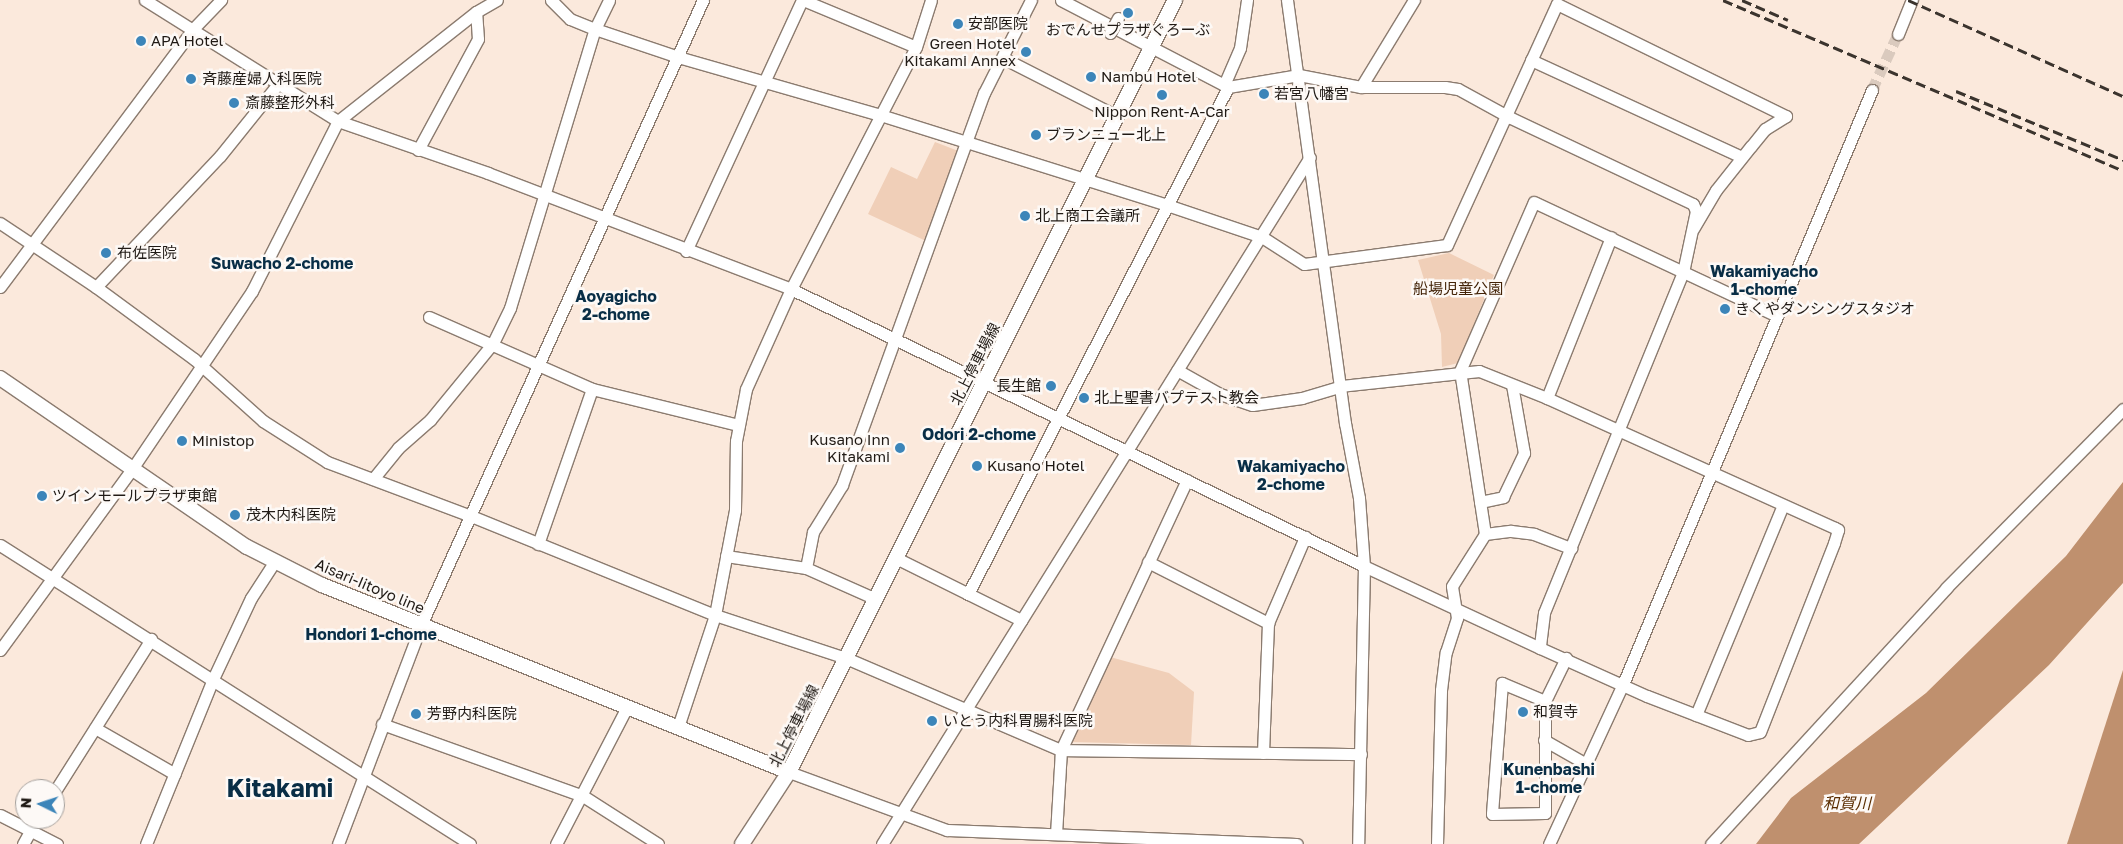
<!DOCTYPE html>
<meta charset="utf-8">
<style>
body{margin:0}
#map{position:relative;width:2123px;height:844px;overflow:hidden;background:#fbe9dc;font-family:"Golos Text","Noto Sans JP",sans-serif}
div>[style]{position:absolute}
[style*='--x']{left:calc(var(--x)*1px);top:calc(var(--y)*1px);width:calc(var(--w)*1px);rotate:calc(var(--a)*1deg)}
.green>*{inset:0;background:#f0cfb8}
.water>*{inset:0;background:#bf906e}
.minor-tunnel>*{height:11px;margin-top:-5.5px;transform-origin:0;background:repeating-linear-gradient(90deg,#dacabe 0 11px,transparent 0 16.5px)}
.roads{filter:drop-shadow(1px 0 #8b7b6f) drop-shadow(-1px 0 #8b7b6f) drop-shadow(0 1px #8b7b6f) drop-shadow(0 -1px #8b7b6f)}
.minor>*{height:11px;margin:-5.5px;padding:0 5.5px;transform-origin:5.5px;border-radius:5.5px;background:#fff}
.major>*{height:14px;margin:-7px;padding:0 7px;transform-origin:7px;border-radius:7px;background:#fff}
.rail>*{height:3px;margin-top:-1.5px;transform-origin:0;background:repeating-linear-gradient(90deg,#3b342e 0 10px,transparent 0 15px)}
.bridges{filter:drop-shadow(1px 0 #8b7b6f) drop-shadow(-1px 0 #8b7b6f) drop-shadow(0 1px #8b7b6f) drop-shadow(0 -1px #8b7b6f)}
.minor-bridge>*{height:11px;margin:-5.5px;padding:0 5.5px;transform-origin:5.5px;border-radius:5.5px;background:#fff}
.dots>*{width:14px;height:14px;translate:-50% -50%;box-sizing:border-box;border:2px solid #fdf9f6;border-radius:50%}
span{translate:-50% -50%;white-space:nowrap;text-align:center;line-height:1.15;-webkit-text-stroke:5px #fdf9f6;paint-order:stroke}
.poi-label{font-size:15px;color:#201a15}
.left{translate:0 -50%;text-align:left}
.right{translate:-100% -50%;text-align:right}
.park-label{font-size:15px;color:#422206}
.street-label{font-size:15px;color:#201a15}
.neighbourhood-label{font-size:16px;color:#092e46;font-weight:700}
.water-label{font-size:16px;color:#5b2e02;font-style:italic}
.town-label{font-size:25px;color:#092e46;font-weight:700}
.north{position:absolute;left:15px;top:779px;width:50px;height:50px;box-sizing:border-box;background:#fdf9f6;border:1px solid #a5a09c;border-radius:50%;rotate:274deg;font-size:14px;font-weight:700;line-height:20px;text-align:center;color:#201a15}
.north::after{content:'';display:block;margin:auto;width:18px;height:22px;background:#3c85b9;clip-path:polygon(50% 0,100% 100%,50% 72%,0 100%)}
</style>
<div id="map">
<div class="green">
<i style="clip-path:polygon(935px 142px,961px 152px,926px 241px,868px 214px,891px 167px,917px 179px)"></i>
<i style="clip-path:polygon(1449px 253px,1494px 275px,1458px 363px,1442px 367px,1441px 334px,1418px 260px)"></i>
<i style="clip-path:polygon(1110px 657px,1169px 673px,1194px 692px,1191px 745px,1070px 742px)"></i>
</div>
<div class="water">
<i style="clip-path:polygon(2123px 482px,2123px 583px,2049px 665px,1859px 844px,1756px 844px,1791px 798px,1926px 693px,2066px 556px)"></i>
<i style="clip-path:polygon(2123px 670px,2123px 844px,2067px 844px)"></i>
</div>
<div class="minor-tunnel">
<i style="--x:1872;--y:90;--w:62;--a:-65.1"></i>
</div>
<div class="roads">
<div class="minor">
<i style="--x:145;--y:0;--w:228;--a:32.1"></i>
<i style="--x:338;--y:121;--w:159;--a:19.1"></i>
<i style="--x:488;--y:173;--w:324;--a:20.9"></i>
<i style="--x:791;--y:289;--w:636;--a:25.8"></i>
<i style="--x:1364;--y:566;--w:194;--a:25"></i>
<i style="--x:1540;--y:648;--w:117;--a:24.2"></i>
<i style="--x:1647;--y:696;--w:108;--a:21.1"></i>
<i style="--x:1748;--y:735;--w:12;--a:-14"></i>
<i style="--x:1760;--y:732;--w:203;--a:-68.6"></i>
<i style="--x:1834;--y:543;--w:14;--a:-73"></i>
<i style="--x:1838;--y:530;--w:4;--a:-146"></i>
<i style="--x:1835;--y:528;--w:316;--a:-155.7"></i>
<i style="--x:1547;--y:398;--w:73;--a:-158.3"></i>
<i style="--x:1479;--y:371;--w:138;--a:173.8"></i>
<i style="--x:1342;--y:386;--w:42;--a:163.3"></i>
<i style="--x:1302;--y:398;--w:50;--a:172"></i>
<i style="--x:1252;--y:405;--w:34;--a:-161"></i>
<i style="--x:1220;--y:394;--w:49;--a:-150.8"></i>
<i style="--x:551;--y:0;--w:27;--a:45"></i>
<i style="--x:570;--y:19;--w:27;--a:22"></i>
<i style="--x:595;--y:29;--w:88;--a:18.6"></i>
<i style="--x:678;--y:57;--w:210;--a:16"></i>
<i style="--x:880;--y:115;--w:304;--a:17.4"></i>
<i style="--x:1170;--y:206;--w:97;--a:18.6"></i>
<i style="--x:1262;--y:237;--w:50;--a:32.7"></i>
<i style="--x:1304;--y:264;--w:144;--a:-7.6"></i>
<i style="--x:1447;--y:245;--w:265;--a:-65.5"></i>
<i style="--x:1557;--y:4;--w:255;--a:26.1"></i>
<i style="--x:1786;--y:116;--w:25;--a:148"></i>
<i style="--x:1765;--y:129;--w:22;--a:129"></i>
<i style="--x:1751;--y:146;--w:56;--a:128.5"></i>
<i style="--x:1716;--y:190;--w:45;--a:120.5"></i>
<i style="--x:803;--y:0;--w:122;--a:22.6"></i>
<i style="--x:1061;--y:0;--w:188;--a:27.5"></i>
<i style="--x:1287;--y:0;--w:427;--a:82.2"></i>
<i style="--x:1345;--y:423;--w:76;--a:79.4"></i>
<i style="--x:1359;--y:498;--w:68;--a:85.8"></i>
<i style="--x:1364;--y:566;--w:278;--a:91.2"></i>
<i style="--x:1898;--y:34;--w:37;--a:-68"></i>
<i style="--x:1003;--y:58;--w:128;--a:27"></i>
<i style="--x:1531;--y:60;--w:232;--a:24.7"></i>
<i style="--x:1224;--y:85;--w:40;--a:-66.6"></i>
<i style="--x:1240;--y:48;--w:49;--a:-81.7"></i>
<i style="--x:1361;--y:87;--w:102;--a:-58.7"></i>
<i style="--x:418;--y:150;--w:126;--a:-61.6"></i>
<i style="--x:478;--y:39;--w:27;--a:-94"></i>
<i style="--x:0;--y:223;--w:115;--a:33.7"></i>
<i style="--x:96;--y:287;--w:122;--a:36.3"></i>
<i style="--x:194;--y:359;--w:93;--a:41.9"></i>
<i style="--x:263;--y:421;--w:76;--a:32.6"></i>
<i style="--x:327;--y:462;--w:154;--a:20.6"></i>
<i style="--x:471;--y:516;--w:263;--a:22.1"></i>
<i style="--x:715;--y:615;--w:138;--a:18.2"></i>
<i style="--x:846;--y:658;--w:234;--a:23.2"></i>
<i style="--x:1061;--y:750;--w:300;--a:0.8"></i>
<i style="--x:686;--y:251;--w:277;--a:-65.2"></i>
<i style="--x:0;--y:287;--w:321;--a:-53.2"></i>
<i style="--x:192;--y:30;--w:42;--a:-46"></i>
<i style="--x:96;--y:287;--w:180;--a:-46.6"></i>
<i style="--x:220;--y:156;--w:91;--a:-51.2"></i>
<i style="--x:429;--y:317;--w:178;--a:23.8"></i>
<i style="--x:592;--y:389;--w:151;--a:13.8"></i>
<i style="--x:1547;--y:398;--w:173;--a:-68.3"></i>
<i style="--x:373;--y:479;--w:40;--a:-51"></i>
<i style="--x:398;--y:448;--w:43;--a:-41.2"></i>
<i style="--x:430;--y:420;--w:99;--a:-50.7"></i>
<i style="--x:493;--y:343;--w:39;--a:-64"></i>
<i style="--x:510;--y:308;--w:292;--a:-73.1"></i>
<i style="--x:595;--y:29;--w:32;--a:-64"></i>
<i style="--x:1480;--y:502;--w:24;--a:-12"></i>
<i style="--x:1503;--y:497;--w:49;--a:-64.5"></i>
<i style="--x:1524;--y:453;--w:69;--a:-100"></i>
<i style="--x:1485;--y:534;--w:26;--a:-7"></i>
<i style="--x:1511;--y:531;--w:23;--a:7"></i>
<i style="--x:1534;--y:534;--w:40;--a:21"></i>
<i style="--x:538;--y:544;--w:164;--a:-70.8"></i>
<i style="--x:0;--y:545;--w:557;--a:32.46"></i>
<i style="--x:726;--y:556;--w:81;--a:8.5"></i>
<i style="--x:806;--y:568;--w:77;--a:23.9"></i>
<i style="--x:896;--y:558;--w:140;--a:26.4"></i>
<i style="--x:1148;--y:562;--w:135;--a:26.9"></i>
<i style="--x:806;--y:568;--w:37;--a:-79"></i>
<i style="--x:813;--y:532;--w:55;--a:-58.3"></i>
<i style="--x:842;--y:485;--w:417;--a:-70.1"></i>
<i style="--x:984;--y:93;--w:104;--a:-63.2"></i>
<i style="--x:968;--y:594;--w:570;--a:-62.85"></i>
<i style="--x:1228;--y:87;--w:72;--a:-9.6"></i>
<i style="--x:1299;--y:75;--w:63;--a:11"></i>
<i style="--x:1361;--y:87;--w:84;--a:0"></i>
<i style="--x:1445;--y:87;--w:13;--a:9"></i>
<i style="--x:1458;--y:89;--w:60;--a:28.7"></i>
<i style="--x:1511;--y:118;--w:201;--a:25.3"></i>
<i style="--x:1693;--y:204;--w:8;--a:67"></i>
<i style="--x:1696;--y:211;--w:62;--a:102"></i>
<i style="--x:1683;--y:272;--w:368;--a:112.2"></i>
<i style="--x:1544;--y:613;--w:35;--a:97"></i>
<i style="--x:0;--y:650;--w:224;--a:-53.9"></i>
<i style="--x:132;--y:469;--w:215;--a:-56"></i>
<i style="--x:252;--y:291;--w:191;--a:-63.2"></i>
<i style="--x:338;--y:121;--w:176;--a:-38.3"></i>
<i style="--x:476;--y:12;--w:24;--a:-30"></i>
<i style="--x:1545;--y:701;--w:47;--a:-157.3"></i>
<i style="--x:1502;--y:683;--w:131;--a:94.4"></i>
<i style="--x:1492;--y:814;--w:53;--a:-1.1"></i>
<i style="--x:1545;--y:813;--w:112;--a:-90"></i>
<i style="--x:1545;--y:701;--w:48;--a:-64"></i>
<i style="--x:1696;--y:715;--w:227;--a:-67.5"></i>
<i style="--x:382;--y:724;--w:214;--a:19.7"></i>
<i style="--x:583;--y:796;--w:89;--a:32.6"></i>
<i style="--x:678;--y:727;--w:118;--a:-71.7"></i>
<i style="--x:715;--y:615;--w:107;--a:-79.2"></i>
<i style="--x:735;--y:510;--w:69;--a:-89.2"></i>
<i style="--x:736;--y:441;--w:53;--a:-79.1"></i>
<i style="--x:746;--y:389;--w:110;--a:-65.8"></i>
<i style="--x:791;--y:289;--w:272;--a:-62.7"></i>
<i style="--x:916;--y:47;--w:49;--a:-72.3"></i>
<i style="--x:95;--y:728;--w:92;--a:29.9"></i>
<i style="--x:1544;--y:740;--w:48;--a:29.7"></i>
<i style="--x:1263;--y:753;--w:130;--a:-87.8"></i>
<i style="--x:1268;--y:623;--w:94;--a:-66.7"></i>
<i style="--x:789;--y:772;--w:168;--a:20.2"></i>
<i style="--x:947;--y:830;--w:350;--a:2.3"></i>
<i style="--x:55;--y:791;--w:180;--a:-57.7"></i>
<i style="--x:0;--y:815;--w:64;--a:27"></i>
<i style="--x:1056;--y:834;--w:84;--a:-86.6"></i>
<i style="--x:1061;--y:750;--w:298;--a:-65"></i>
<i style="--x:23;--y:844;--w:29;--a:-61"></i>
<i style="--x:146;--y:844;--w:178;--a:-67.9"></i>
<i style="--x:213;--y:679;--w:89;--a:-64.9"></i>
<i style="--x:251;--y:598;--w:44;--a:-57"></i>
<i style="--x:338;--y:844;--w:234;--a:-69.2"></i>
<i style="--x:421;--y:625;--w:686;--a:-65.72"></i>
<i style="--x:556;--y:844;--w:154;--a:-62.6"></i>
<i style="--x:882;--y:844;--w:809;--a:-58.08"></i>
<i style="--x:1437;--y:844;--w:154;--a:-88.5"></i>
<i style="--x:1441;--y:690;--w:38;--a:-83"></i>
<i style="--x:1446;--y:652;--w:36;--a:-72"></i>
<i style="--x:1457;--y:618;--w:32;--a:-99"></i>
<i style="--x:1452;--y:586;--w:62;--a:-57.6"></i>
<i style="--x:1485;--y:534;--w:165;--a:-98.7"></i>
<i style="--x:1460;--y:371;--w:184;--a:-66.4"></i>
<i style="--x:1534;--y:202;--w:266;--a:25.1"></i>
<i style="--x:1549;--y:844;--w:176;--a:-65.2"></i>
<i style="--x:1623;--y:684;--w:644;--a:-67.26"></i>
<i style="--x:1711;--y:844;--w:348;--a:-47.4"></i>
<i style="--x:1946;--y:588;--w:252;--a:-45.3"></i>
</div>
<div class="major">
<i style="--x:0;--y:378;--w:299;--a:34.4"></i>
<i style="--x:247;--y:547;--w:84;--a:26.9"></i>
<i style="--x:322;--y:585;--w:503;--a:21.82"></i>
<i style="--x:742;--y:844;--w:86;--a:-56.9"></i>
<i style="--x:789;--y:772;--w:863;--a:-63.43"></i>
</div>
</div>
<div class="rail">
<i style="--x:1723;--y:0;--w:435;--a:23.1"></i>
<i style="--x:1742;--y:0;--w:50;--a:23.5"></i>
<i style="--x:1908;--y:0;--w:235;--a:24.1"></i>
<i style="--x:1956;--y:91;--w:181;--a:22.4"></i>
</div>
<div class="bridges">
<div class="minor-bridge">
<i style="--x:1110;--y:33;--w:17;--a:-62"></i>
</div>
</div>
<div class="dots">
<i style="left:1128px;top:13px;background:#3c85b9"></i>
<i style="left:958px;top:24px;background:#3c85b9"></i>
<i style="left:141px;top:41px;background:#3c85b9"></i>
<i style="left:1026px;top:52px;background:#3c85b9"></i>
<i style="left:1091px;top:77px;background:#3c85b9"></i>
<i style="left:191px;top:79px;background:#3c85b9"></i>
<i style="left:1264px;top:94px;background:#3c85b9"></i>
<i style="left:1162px;top:95px;background:#3c85b9"></i>
<i style="left:234px;top:103px;background:#3c85b9"></i>
<i style="left:1036px;top:135px;background:#3c85b9"></i>
<i style="left:1025px;top:216px;background:#3c85b9"></i>
<i style="left:106px;top:253px;background:#3c85b9"></i>
<i style="left:1725px;top:309px;background:#3c85b9"></i>
<i style="left:1051px;top:386px;background:#3c85b9"></i>
<i style="left:1084px;top:398px;background:#3c85b9"></i>
<i style="left:182px;top:441px;background:#3c85b9"></i>
<i style="left:900px;top:448px;background:#3c85b9"></i>
<i style="left:977px;top:466px;background:#3c85b9"></i>
<i style="left:42px;top:496px;background:#3c85b9"></i>
<i style="left:235px;top:515px;background:#3c85b9"></i>
<i style="left:1523px;top:712px;background:#3c85b9"></i>
<i style="left:416px;top:714px;background:#3c85b9"></i>
<i style="left:932px;top:721px;background:#3c85b9"></i>
</div>
<div class="poi-label">
<span class="left" style="left:968px;top:24px">安部医院</span>
<span style="left:1128px;top:30px">おでんせプラザぐろーぶ</span>
<span class="left" style="left:151px;top:41px">APA Hotel</span>
<span class="right" style="left:1016px;top:52px">Green Hotel<br>Kitakami Annex</span>
<span class="left" style="left:1101px;top:77px">Nambu Hotel</span>
<span class="left" style="left:202px;top:79px">斉藤産婦人科医院</span>
<span class="left" style="left:1274px;top:94px">若宮八幡宮</span>
<span class="left" style="left:245px;top:103px">斎藤整形外科</span>
<span style="left:1162px;top:112px">Nippon Rent-A-Car</span>
<span class="left" style="left:1046px;top:135px">ブランニュー北上</span>
<span class="left" style="left:1035px;top:216px">北上商工会議所</span>
<span class="left" style="left:117px;top:253px">布佐医院</span>
<span class="left" style="left:1735px;top:309px">きくやダンシングスタジオ</span>
<span class="right" style="left:1041px;top:386px">長生館</span>
<span class="left" style="left:1094px;top:398px">北上聖書バプテスト教会</span>
<span class="right" style="left:890px;top:448px">Kusano Inn<br>Kitakami</span>
<span class="left" style="left:192px;top:441px">Ministop</span>
<span class="left" style="left:987px;top:466px">Kusano Hotel</span>
<span class="left" style="left:52px;top:496px">ツインモールプラザ東館</span>
<span class="left" style="left:246px;top:515px">茂木内科医院</span>
<span class="left" style="left:1533px;top:712px">和賀寺</span>
<span class="left" style="left:427px;top:714px">芳野内科医院</span>
<span class="left" style="left:943px;top:721px">いとう内科胃腸科医院</span>
</div>
<div class="park-label">
<span style="left:1458px;top:289px">船場児童公園</span>
</div>
<div class="street-label">
<span style="left:975px;top:364px;rotate:-63deg">北上停車場線</span>
<span style="left:370px;top:586px;rotate:23deg">Aisari-Iitoyo line</span>
<span style="left:794px;top:726px;rotate:-63deg">北上停車場線</span>
</div>
<div class="neighbourhood-label">
<span style="left:282px;top:263px">Suwacho 2-chome</span>
<span style="left:1764px;top:280px">Wakamiyacho<br>1-chome</span>
<span style="left:616px;top:305px">Aoyagicho<br>2-chome</span>
<span style="left:979px;top:434px">Odori 2-chome</span>
<span style="left:1291px;top:475px">Wakamiyacho<br>2-chome</span>
<span style="left:371px;top:634px">Hondori 1-chome</span>
<span style="left:1549px;top:778px">Kunenbashi<br>1-chome</span>
</div>
<div class="water-label">
<span style="left:1847px;top:803px">和賀川</span>
</div>
<div class="town-label">
<span style="left:280px;top:788px">Kitakami</span>
</div>
<div class="north">N</div>
</div>
